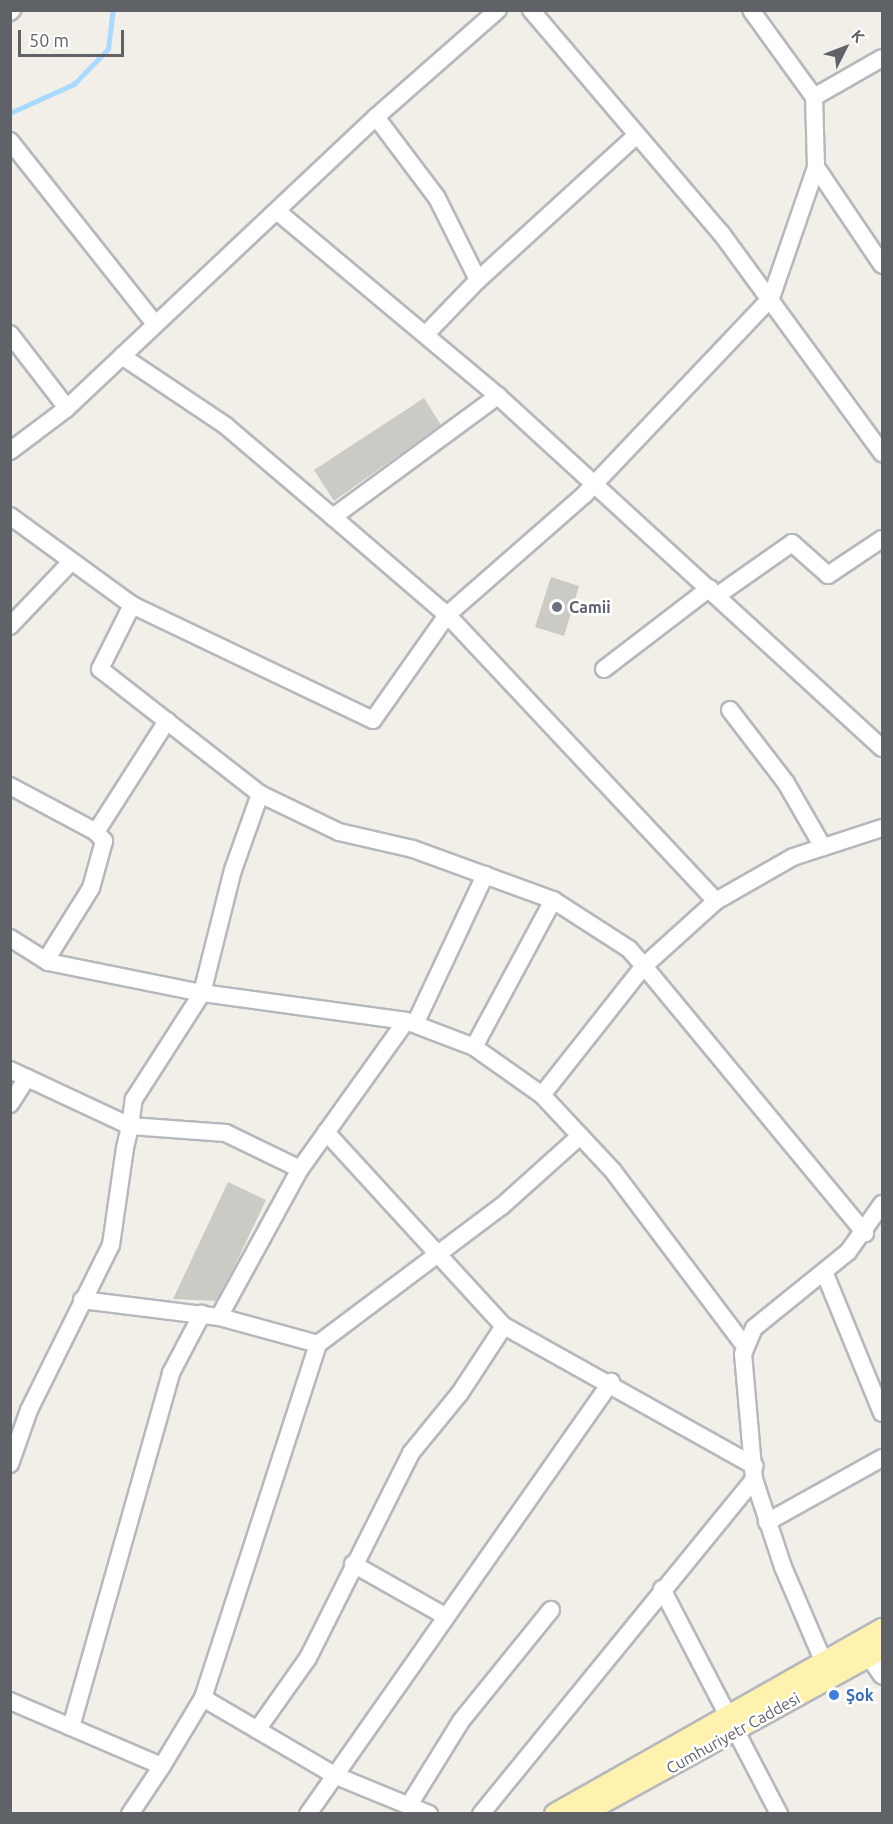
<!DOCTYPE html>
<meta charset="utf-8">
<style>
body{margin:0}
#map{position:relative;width:893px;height:1824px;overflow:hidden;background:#f1efe8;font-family:Ubuntu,sans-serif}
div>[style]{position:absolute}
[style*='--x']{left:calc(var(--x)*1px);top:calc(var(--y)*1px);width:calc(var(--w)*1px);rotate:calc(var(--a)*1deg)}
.stream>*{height:4.5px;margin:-2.25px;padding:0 2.25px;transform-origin:2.25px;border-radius:2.25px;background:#aadaff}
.building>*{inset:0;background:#cccac5}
.roads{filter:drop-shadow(2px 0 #b5b8bc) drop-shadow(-2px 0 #b5b8bc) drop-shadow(0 2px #b5b8bc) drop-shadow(0 -2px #b5b8bc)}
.minor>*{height:16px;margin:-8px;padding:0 8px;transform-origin:8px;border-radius:8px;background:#fff}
.major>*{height:20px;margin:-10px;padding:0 10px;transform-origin:10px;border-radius:10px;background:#fff2af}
.dots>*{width:16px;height:16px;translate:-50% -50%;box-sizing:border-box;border:3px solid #fff;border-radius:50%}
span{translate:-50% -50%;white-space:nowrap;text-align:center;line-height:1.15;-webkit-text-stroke:5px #fff;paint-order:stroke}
.worship-label{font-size:16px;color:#5b616d;font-weight:700}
.left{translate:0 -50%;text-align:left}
.shop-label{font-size:16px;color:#366cbe;font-weight:700}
.street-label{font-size:16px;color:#5f6368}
.frame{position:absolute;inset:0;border:12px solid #5f6368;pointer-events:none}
.north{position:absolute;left:815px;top:18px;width:60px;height:60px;-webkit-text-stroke:4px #fff;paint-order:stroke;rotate:48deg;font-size:16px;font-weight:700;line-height:24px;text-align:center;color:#5f6368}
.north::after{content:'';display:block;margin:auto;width:21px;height:27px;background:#5f6368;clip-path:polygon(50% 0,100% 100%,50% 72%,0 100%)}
.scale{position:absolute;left:18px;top:30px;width:106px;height:27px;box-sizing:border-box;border:3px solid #5f6368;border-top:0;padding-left:8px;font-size:18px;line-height:21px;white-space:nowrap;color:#5f6368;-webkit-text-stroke:4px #fff;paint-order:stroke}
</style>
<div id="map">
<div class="stream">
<i style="--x:10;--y:113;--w:70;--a:-24.4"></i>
<i style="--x:74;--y:84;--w:49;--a:-45.8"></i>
<i style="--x:108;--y:49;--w:39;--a:-83"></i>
</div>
<div class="building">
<i style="clip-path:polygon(424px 398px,441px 425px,334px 501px,314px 470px)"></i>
<i style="clip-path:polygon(551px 577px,579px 586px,564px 636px,535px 627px)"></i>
<i style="clip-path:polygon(228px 1182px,266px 1200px,235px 1265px,216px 1301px,173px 1299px)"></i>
</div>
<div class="roads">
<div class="minor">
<i style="--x:531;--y:10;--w:293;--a:49.6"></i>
<i style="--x:721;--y:233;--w:273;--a:53.8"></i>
<i style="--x:10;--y:12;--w:3;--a:-45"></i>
<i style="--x:814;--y:97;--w:78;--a:-29.8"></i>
<i style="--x:376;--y:117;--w:101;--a:53"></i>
<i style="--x:437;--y:198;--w:92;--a:63.4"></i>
<i style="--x:478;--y:280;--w:215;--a:-42.4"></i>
<i style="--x:10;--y:141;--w:232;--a:51.6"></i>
<i style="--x:816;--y:167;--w:118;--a:56"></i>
<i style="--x:278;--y:212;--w:287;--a:39.9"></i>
<i style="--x:498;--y:396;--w:521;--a:42.51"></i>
<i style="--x:10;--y:334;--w:93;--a:52.4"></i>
<i style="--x:426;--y:334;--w:75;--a:-46.1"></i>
<i style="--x:122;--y:356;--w:125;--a:33.9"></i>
<i style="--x:226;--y:426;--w:140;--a:40.4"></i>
<i style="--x:333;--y:517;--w:205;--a:-36.3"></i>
<i style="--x:10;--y:451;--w:71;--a:-37"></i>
<i style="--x:67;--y:408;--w:424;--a:-43.3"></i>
<i style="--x:376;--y:117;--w:162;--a:-41.3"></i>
<i style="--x:10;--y:516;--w:151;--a:36.1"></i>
<i style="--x:132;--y:605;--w:267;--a:25.5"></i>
<i style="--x:373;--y:720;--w:128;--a:-54.8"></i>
<i style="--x:447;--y:615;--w:150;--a:-139.3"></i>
<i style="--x:718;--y:595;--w:90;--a:-35.1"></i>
<i style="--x:792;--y:543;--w:48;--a:41.6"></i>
<i style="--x:828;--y:575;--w:65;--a:-33.7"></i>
<i style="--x:10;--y:626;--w:88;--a:-46.4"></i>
<i style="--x:604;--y:669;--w:133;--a:-37.4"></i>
<i style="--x:730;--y:710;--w:92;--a:52.5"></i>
<i style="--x:786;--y:783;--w:74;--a:60"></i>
<i style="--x:10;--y:786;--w:98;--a:28.1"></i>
<i style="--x:96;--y:832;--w:132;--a:-57.4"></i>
<i style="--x:260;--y:794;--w:88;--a:25.7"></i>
<i style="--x:339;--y:832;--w:76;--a:12.9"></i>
<i style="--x:413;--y:849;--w:149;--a:20"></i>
<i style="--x:553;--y:900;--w:90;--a:32.8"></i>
<i style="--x:629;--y:949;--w:23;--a:49"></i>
<i style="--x:644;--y:966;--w:97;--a:-42.1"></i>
<i style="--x:716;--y:901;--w:393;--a:-133.2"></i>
<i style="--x:447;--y:615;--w:184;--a:-41.2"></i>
<i style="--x:585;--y:494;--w:270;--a:-46.5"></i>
<i style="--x:771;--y:298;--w:139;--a:-71"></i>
<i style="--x:816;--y:167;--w:70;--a:-91.6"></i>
<i style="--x:814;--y:97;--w:107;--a:-125.9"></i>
<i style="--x:716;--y:901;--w:89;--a:-29.7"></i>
<i style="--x:793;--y:857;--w:94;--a:-18"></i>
<i style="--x:10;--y:938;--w:45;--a:32.3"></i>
<i style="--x:48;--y:962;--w:157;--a:11.4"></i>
<i style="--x:202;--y:993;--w:127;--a:-75.9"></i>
<i style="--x:233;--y:870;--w:81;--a:-70.4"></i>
<i style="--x:260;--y:794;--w:203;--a:-142"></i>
<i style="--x:100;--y:669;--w:72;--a:-63.4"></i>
<i style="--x:46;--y:960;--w:85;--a:-58"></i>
<i style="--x:91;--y:888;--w:49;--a:-74.5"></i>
<i style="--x:104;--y:841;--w:12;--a:-132"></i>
<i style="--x:406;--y:1021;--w:73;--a:20.9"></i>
<i style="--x:474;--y:1047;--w:83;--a:35.2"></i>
<i style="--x:542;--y:1095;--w:104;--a:46.9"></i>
<i style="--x:613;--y:1171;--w:218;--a:53"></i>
<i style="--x:415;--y:1024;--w:165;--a:-64.8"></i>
<i style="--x:474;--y:1047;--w:167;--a:-61.7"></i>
<i style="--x:10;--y:1070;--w:19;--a:25"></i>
<i style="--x:27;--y:1078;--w:31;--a:123"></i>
<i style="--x:542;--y:1095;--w:164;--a:-51.7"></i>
<i style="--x:644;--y:966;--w:347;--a:50.4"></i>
<i style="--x:326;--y:1132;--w:263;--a:47.5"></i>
<i style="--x:504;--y:1326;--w:287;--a:29.2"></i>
<i style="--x:825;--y:1274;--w:150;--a:67.7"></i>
<i style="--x:82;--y:1300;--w:138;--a:7.1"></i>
<i style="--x:219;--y:1317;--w:169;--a:-61.3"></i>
<i style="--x:318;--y:1344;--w:230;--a:-36.9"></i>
<i style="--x:502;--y:1206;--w:105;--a:-41.9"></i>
<i style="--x:10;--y:1464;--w:57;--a:-70.6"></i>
<i style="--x:29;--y:1410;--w:184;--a:-63.6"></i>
<i style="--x:111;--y:1245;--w:98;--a:-81.8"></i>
<i style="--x:125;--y:1148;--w:23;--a:-77"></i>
<i style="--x:130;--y:1126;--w:27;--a:-82"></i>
<i style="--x:134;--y:1099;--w:126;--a:-57.3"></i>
<i style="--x:202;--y:993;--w:206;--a:7.8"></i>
<i style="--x:406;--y:1021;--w:182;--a:125.6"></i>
<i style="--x:300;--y:1169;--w:82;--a:-154.1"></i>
<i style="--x:226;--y:1133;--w:96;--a:-175.8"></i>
<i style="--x:130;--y:1126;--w:114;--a:-155"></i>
<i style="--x:767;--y:1522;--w:132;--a:-29.1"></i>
<i style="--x:353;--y:1564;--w:103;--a:29.5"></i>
<i style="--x:662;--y:1589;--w:254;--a:62.5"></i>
<i style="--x:862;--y:1647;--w:35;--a:55"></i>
<i style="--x:828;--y:1672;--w:114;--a:-113.2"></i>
<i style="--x:783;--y:1567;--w:93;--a:-108.2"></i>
<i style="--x:754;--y:1479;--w:125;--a:-95"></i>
<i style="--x:743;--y:1354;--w:28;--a:-67"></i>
<i style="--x:754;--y:1328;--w:121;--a:-39"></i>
<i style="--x:848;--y:1252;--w:59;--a:-54.7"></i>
<i style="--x:203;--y:1698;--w:152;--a:30.4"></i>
<i style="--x:334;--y:1775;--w:103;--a:22.3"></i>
<i style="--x:10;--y:1701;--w:165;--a:23.2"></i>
<i style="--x:162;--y:1766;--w:58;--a:123.7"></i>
<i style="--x:71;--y:1727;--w:368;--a:-74.2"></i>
<i style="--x:171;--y:1373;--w:67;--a:-62.3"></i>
<i style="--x:257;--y:1730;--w:88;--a:-54.7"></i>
<i style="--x:308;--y:1658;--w:229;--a:-63.3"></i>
<i style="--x:411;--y:1453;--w:77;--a:-50.8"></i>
<i style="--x:460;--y:1393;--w:80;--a:-56.7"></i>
<i style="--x:162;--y:1766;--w:79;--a:-58.9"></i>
<i style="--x:203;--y:1698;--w:372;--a:-72"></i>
<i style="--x:318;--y:1344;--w:103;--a:-164.7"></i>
<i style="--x:409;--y:1805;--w:99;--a:-58.2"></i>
<i style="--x:461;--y:1721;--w:143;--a:-51"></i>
<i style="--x:308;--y:1814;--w:528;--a:-54.95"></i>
<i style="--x:481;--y:1814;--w:432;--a:-50.8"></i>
</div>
<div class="major">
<i style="--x:555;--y:1814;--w:376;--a:-29.5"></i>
<i style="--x:582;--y:1814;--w:342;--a:-28.8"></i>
</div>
</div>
<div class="dots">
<i style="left:557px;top:607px;background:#6b7280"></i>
<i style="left:834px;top:1695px;background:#3f7fe0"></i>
</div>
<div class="worship-label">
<span class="left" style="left:569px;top:607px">Camii</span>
</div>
<div class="shop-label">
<span class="left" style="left:846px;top:1695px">Şok</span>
</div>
<div class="street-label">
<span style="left:733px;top:1733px;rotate:-29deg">Cumhuriyetr Caddesi</span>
</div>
<div class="frame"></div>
<div class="north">K</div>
<div class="scale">50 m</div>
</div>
